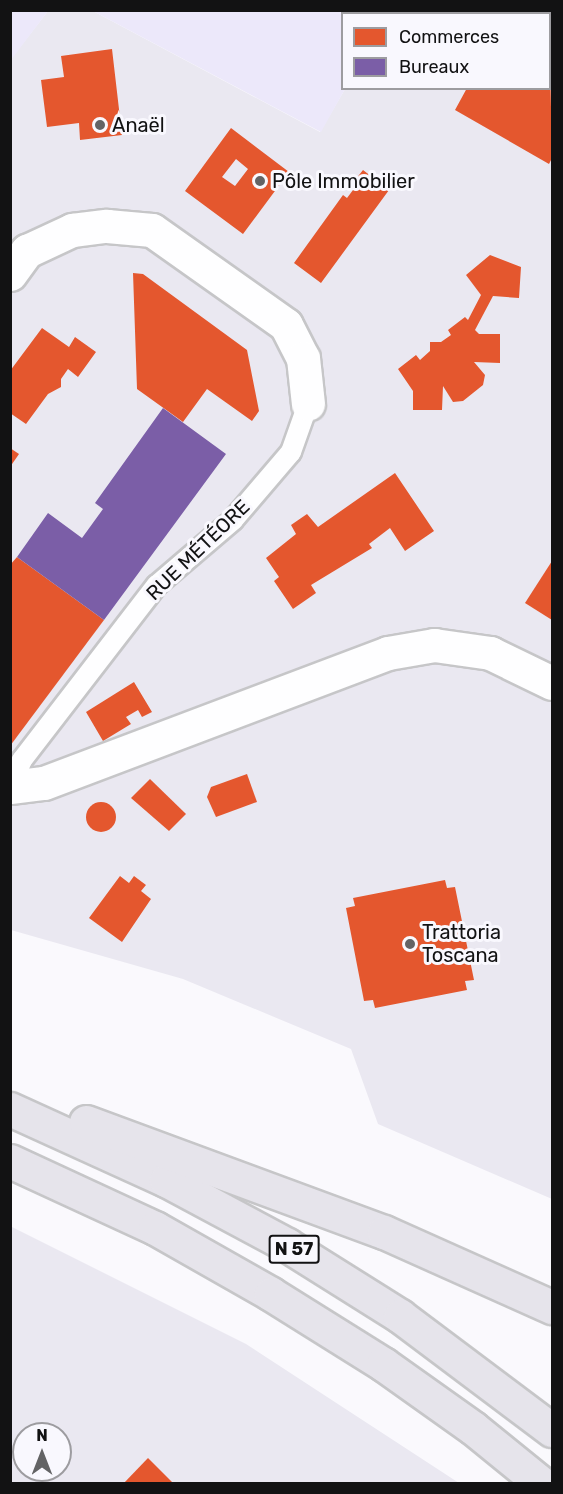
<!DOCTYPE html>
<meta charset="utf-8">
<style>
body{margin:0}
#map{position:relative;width:563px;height:1494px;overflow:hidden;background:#faf9fd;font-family:Rubik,sans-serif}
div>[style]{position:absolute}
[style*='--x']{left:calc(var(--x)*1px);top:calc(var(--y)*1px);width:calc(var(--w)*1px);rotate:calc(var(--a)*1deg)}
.built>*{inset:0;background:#eae8f1}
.green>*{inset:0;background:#ece8fa}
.shops>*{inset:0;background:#e4572e}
.round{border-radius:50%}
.offices>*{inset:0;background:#7b5ea7}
.roads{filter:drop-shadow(2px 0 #c6c6c8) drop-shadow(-2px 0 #c6c6c8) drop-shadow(0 2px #c6c6c8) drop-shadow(0 -2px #c6c6c8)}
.service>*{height:20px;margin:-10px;padding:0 10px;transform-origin:10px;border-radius:10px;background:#fefeff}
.minor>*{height:33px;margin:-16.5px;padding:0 16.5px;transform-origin:16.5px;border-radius:16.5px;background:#fefeff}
.trunk>*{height:33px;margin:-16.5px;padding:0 16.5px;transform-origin:16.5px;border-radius:16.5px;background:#e6e4eb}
.dots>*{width:16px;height:16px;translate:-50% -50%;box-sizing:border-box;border:3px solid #f9f8fe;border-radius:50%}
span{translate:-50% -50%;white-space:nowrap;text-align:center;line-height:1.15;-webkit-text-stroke:6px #f9f8fe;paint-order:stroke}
.shield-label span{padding:2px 4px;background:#f9f8fe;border:2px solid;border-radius:4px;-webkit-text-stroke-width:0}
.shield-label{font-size:18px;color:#121213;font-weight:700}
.poi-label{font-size:20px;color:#121213}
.left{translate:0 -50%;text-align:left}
.street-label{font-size:20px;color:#121213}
.frame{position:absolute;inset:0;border:12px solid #121213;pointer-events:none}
.legend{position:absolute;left:341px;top:12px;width:210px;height:78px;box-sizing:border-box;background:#f9f8fe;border:2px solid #9d9ca0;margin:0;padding:8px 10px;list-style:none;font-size:18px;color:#121213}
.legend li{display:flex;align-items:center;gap:12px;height:30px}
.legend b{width:30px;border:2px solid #9d9ca0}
.north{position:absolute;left:12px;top:1422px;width:60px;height:60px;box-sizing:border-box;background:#f9f8fe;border:2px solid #9d9ca0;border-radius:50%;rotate:0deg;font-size:16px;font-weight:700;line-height:24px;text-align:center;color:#121213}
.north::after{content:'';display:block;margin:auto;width:21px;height:27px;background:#636365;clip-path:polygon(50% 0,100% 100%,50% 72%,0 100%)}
</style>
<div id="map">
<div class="built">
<i style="clip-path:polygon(48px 11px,93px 11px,320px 132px,345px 89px,550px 88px,550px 14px,386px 13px,388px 11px,552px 11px,552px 1199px,378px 1124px,351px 1049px,183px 979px,11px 930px,10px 60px)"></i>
<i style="clip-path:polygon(evenodd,10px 1226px,246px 1344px,459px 1483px,11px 1483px,10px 1226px,24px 1434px,60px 1434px,60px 1470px,24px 1470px,24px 1434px)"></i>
</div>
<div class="green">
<i style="clip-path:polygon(11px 10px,48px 11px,11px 60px,10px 11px)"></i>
<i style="clip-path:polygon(93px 11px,388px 11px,342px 14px,345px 89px,321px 132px)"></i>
</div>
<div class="shops">
<i style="clip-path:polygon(112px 49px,122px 135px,80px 140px,79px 123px,47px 127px,41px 80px,64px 77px,61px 56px)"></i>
<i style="clip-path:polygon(550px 57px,552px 158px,549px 164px,455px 110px,467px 88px,550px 88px)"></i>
<i style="clip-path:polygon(evenodd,231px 128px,289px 172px,243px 234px,185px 191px,231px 128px,236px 159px,248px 169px,235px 186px,222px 177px,236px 159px)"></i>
<i style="clip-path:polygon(363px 170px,389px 190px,321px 283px,294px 263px,343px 195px,347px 198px,356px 186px,352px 184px)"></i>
<i style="clip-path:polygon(490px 255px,521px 267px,519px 298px,493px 296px,475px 330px,479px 334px,500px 334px,500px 363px,474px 362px,485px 375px,483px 385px,463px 401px,453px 402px,443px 386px,442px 410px,413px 410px,413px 391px,398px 369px,416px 355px,420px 360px,430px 351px,430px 342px,441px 342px,451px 335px,448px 330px,465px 317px,468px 320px,481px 295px,466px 275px)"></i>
<i style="clip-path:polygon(133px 273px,143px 274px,247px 350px,259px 411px,252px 421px,207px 389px,183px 422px,137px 389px)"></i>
<i style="clip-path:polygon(42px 328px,69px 347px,75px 337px,96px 352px,78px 377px,68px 369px,61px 379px,61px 387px,48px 394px,26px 424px,10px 413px,10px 371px)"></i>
<i style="clip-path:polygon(10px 448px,19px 454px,10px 467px)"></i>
<i style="clip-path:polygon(395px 473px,434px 531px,405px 551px,390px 528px,369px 544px,372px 548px,311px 585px,316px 593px,293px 609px,274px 581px,279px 577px,266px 558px,296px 534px,291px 525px,307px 514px,318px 527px)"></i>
<i style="clip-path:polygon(17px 557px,104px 620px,10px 746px,10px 565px)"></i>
<i style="clip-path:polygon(552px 561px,552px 620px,525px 603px)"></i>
<i style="clip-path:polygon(134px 682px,152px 712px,142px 717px,138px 710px,126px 717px,131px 724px,103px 741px,86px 712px)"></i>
<i style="clip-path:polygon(247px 774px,257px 802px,216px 817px,207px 797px,211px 787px)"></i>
<i style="clip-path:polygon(150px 779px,186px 814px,169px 831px,131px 798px)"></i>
<i class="round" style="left:86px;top:802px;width:30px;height:30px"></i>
<i style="clip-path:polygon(120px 876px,129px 883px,134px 876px,146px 885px,141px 891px,151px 899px,122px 942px,89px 918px)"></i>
<i style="clip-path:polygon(445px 880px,447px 888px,455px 887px,474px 980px,465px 981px,467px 990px,375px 1008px,373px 1000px,364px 1001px,346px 908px,355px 906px,353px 898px)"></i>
<i style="clip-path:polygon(148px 1458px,174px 1484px,123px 1484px)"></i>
</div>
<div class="offices">
<i style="clip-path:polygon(163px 408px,226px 454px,104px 620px,17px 557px,48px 513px,82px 538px,103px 509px,95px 503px)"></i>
</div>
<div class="roads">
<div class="service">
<i style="--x:11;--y:787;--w:29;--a:-68"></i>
<i style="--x:22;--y:760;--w:221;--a:-52.4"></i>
<i style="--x:157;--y:585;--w:100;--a:-40.5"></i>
<i style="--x:233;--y:520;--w:89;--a:-49.5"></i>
<i style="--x:291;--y:452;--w:51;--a:-70.5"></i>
</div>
<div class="minor">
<i style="--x:10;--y:274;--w:29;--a:-54"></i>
<i style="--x:27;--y:251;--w:50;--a:-25"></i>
<i style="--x:72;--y:230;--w:35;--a:-7"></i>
<i style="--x:107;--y:226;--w:45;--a:5.1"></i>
<i style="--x:152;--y:230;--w:164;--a:35.3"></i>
<i style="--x:286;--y:325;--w:37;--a:63"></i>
<i style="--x:303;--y:358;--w:46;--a:83.8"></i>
<i style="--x:10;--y:787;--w:34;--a:-7"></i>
<i style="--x:44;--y:783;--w:368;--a:-20.7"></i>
<i style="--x:388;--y:653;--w:47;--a:-9.9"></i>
<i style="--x:434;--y:645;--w:57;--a:8.1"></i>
<i style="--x:490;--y:653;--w:69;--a:25.8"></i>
</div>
<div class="trunk">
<i style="--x:10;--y:1109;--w:171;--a:24.5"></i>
<i style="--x:166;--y:1180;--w:137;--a:28.2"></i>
<i style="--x:287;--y:1245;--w:133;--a:32.1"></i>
<i style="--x:400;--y:1316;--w:190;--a:36.9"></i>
<i style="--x:86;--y:1122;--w:318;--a:20.3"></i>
<i style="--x:384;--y:1232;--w:184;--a:24.1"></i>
<i style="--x:10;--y:1161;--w:160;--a:24.8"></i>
<i style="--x:155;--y:1228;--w:133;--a:29.6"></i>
<i style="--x:271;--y:1294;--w:132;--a:32"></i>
<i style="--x:383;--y:1364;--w:110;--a:35.4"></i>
<i style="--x:473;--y:1428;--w:89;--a:39.1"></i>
</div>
</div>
<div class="dots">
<i style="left:100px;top:125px;background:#636365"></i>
<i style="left:260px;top:181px;background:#636365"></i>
<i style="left:410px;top:944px;background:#636365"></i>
</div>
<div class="shield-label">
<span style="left:294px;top:1249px">N 57</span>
</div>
<div class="poi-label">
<span class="left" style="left:112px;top:125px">Anaël</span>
<span class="left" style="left:272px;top:181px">Pôle Immobilier</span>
<span class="left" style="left:422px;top:944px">Trattoria<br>Toscana</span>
</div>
<div class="street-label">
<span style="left:198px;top:550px;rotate:-44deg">RUE MÉTÉORE</span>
</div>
<div class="frame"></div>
<ul class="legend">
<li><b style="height:16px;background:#e4572e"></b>Commerces</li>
<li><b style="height:16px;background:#7b5ea7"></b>Bureaux</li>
</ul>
<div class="north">N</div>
</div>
